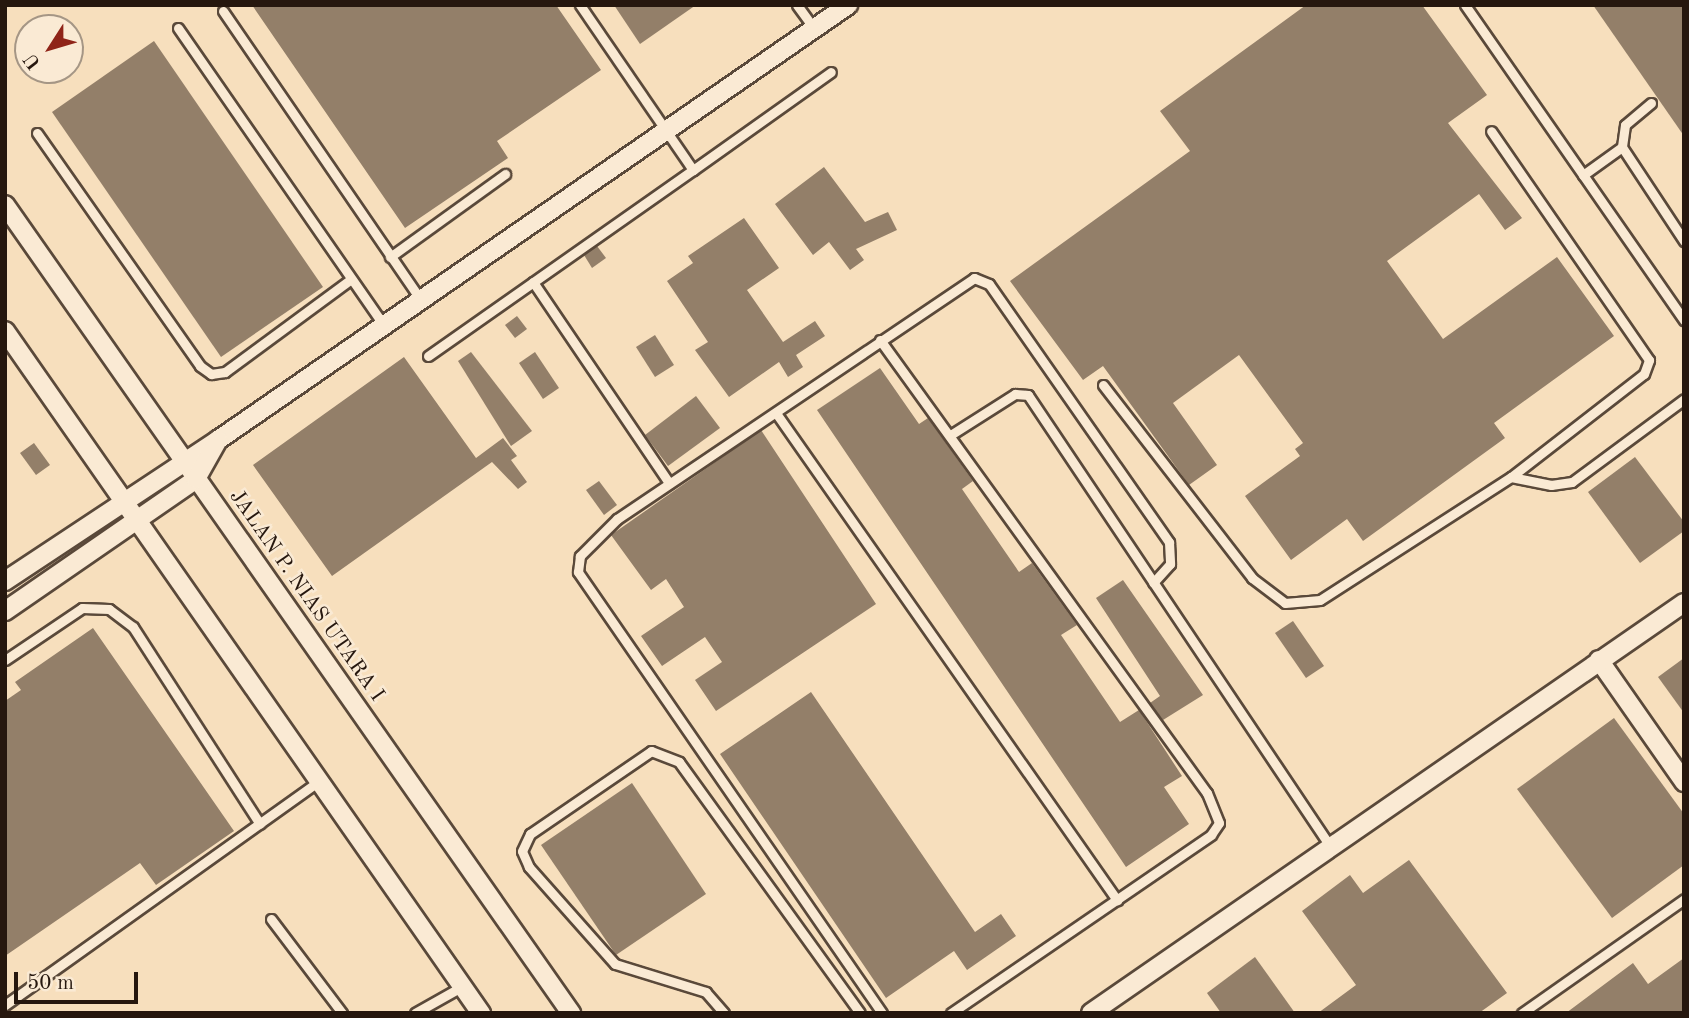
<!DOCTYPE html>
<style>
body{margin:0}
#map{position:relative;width:1689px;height:1018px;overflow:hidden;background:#f7dfbd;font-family:"Old Standard TT",serif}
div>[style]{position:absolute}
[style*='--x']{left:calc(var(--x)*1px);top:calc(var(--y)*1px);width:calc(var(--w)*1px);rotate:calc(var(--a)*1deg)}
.building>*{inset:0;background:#937f69}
.roads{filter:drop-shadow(2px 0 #5a493a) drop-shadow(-2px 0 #5a493a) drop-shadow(0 2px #5a493a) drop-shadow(0 -2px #5a493a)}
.service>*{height:9px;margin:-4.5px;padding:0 4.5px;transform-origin:4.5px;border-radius:4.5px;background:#faead4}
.minor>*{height:18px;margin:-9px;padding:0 9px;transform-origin:9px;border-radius:9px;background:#faead4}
span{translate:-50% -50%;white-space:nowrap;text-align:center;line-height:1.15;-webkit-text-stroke:5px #faead4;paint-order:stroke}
.street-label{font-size:21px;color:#26170e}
.frame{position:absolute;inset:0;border:7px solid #26170e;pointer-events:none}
.north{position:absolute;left:14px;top:14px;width:70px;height:70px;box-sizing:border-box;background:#faead4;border:2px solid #a59685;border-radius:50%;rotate:233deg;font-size:19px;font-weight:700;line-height:28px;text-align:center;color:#26170e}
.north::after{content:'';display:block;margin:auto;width:24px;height:32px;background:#8f2418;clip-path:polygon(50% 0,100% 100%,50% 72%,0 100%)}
.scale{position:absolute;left:14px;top:972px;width:124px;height:32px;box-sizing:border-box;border:4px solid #26170e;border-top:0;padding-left:9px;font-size:21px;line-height:24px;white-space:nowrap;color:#26170e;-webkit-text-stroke:5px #faead4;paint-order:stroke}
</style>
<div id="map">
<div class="building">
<i style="clip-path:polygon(252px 5px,556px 5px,601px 70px,497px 141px,508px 158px,405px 228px)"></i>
<i style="clip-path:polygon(614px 5px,696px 5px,640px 44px)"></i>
<i style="clip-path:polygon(1306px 5px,1422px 5px,1487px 95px,1448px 123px,1522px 218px,1505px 230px,1479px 194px,1387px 261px,1443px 339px,1557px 257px,1614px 336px,1494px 423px,1505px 438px,1363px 541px,1347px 519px,1291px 560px,1245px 496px,1300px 456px,1295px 449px,1303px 443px,1239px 355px,1173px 403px,1217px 465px,1189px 485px,1103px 366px,1083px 380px,1010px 281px,1190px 151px,1160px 111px)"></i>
<i style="clip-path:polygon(1593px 5px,1684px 5px,1684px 136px)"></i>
<i style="clip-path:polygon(154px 41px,323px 287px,221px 357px,52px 112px)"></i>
<i style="clip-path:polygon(824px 167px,865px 222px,888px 212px,897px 230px,856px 249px,864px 260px,850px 270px,829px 242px,813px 255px,775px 204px)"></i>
<i style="clip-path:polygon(744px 218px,779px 268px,747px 290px,783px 342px,815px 321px,825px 336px,796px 355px,803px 367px,788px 377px,779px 362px,729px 397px,695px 350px,708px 342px,667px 281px,693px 263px,688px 256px)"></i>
<i style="clip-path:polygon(597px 246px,606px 258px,592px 268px,584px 255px)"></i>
<i style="clip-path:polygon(517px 316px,527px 329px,515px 338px,505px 325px)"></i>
<i style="clip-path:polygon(655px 335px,674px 365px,655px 377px,636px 347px)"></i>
<i style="clip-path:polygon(471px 352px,532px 431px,511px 446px,458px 361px)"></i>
<i style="clip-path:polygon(535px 352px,559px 388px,543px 399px,519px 363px)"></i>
<i style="clip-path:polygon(404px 357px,476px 458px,503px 438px,517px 456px,511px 460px,527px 482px,518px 489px,492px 462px,332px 576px,253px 465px)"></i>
<i style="clip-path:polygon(880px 368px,919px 424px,928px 418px,973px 481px,962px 489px,1019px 572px,1032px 563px,1077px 625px,1061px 635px,1120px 722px,1139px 710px,1182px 776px,1164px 787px,1189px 824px,1126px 867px,817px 410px)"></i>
<i style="clip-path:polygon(696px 396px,720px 428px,668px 466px,645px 435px)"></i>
<i style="clip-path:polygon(761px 430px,876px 604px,716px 711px,695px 680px,722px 662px,705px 637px,662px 666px,641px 636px,684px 607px,666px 579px,651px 590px,611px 535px)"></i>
<i style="clip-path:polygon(34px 443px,50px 465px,36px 475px,20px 453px)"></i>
<i style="clip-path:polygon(1635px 457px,1684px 522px,1684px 531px,1640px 563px,1588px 492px)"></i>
<i style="clip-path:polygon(599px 481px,617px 505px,604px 515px,586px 490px)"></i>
<i style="clip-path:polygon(1123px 580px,1203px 695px,1163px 720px,1150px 703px,1160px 696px,1096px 598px)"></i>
<i style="clip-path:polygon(1293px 621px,1324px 666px,1306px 678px,1275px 633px)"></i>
<i style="clip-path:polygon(93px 628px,234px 831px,156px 885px,140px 863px,5px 956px,5px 701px,21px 690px,15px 682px)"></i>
<i style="clip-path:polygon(1684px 658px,1684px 713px,1658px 677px)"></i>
<i style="clip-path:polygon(811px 692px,975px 932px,1001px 914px,1016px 936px,967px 970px,954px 951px,886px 998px,720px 754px)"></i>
<i style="clip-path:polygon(1614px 718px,1684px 814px,1684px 865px,1612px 918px,1517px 789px)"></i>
<i style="clip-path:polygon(632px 783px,706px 894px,616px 955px,541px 845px)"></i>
<i style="clip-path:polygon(1409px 860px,1507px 993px,1479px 1013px,1318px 1013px,1356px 985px,1302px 911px,1350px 875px,1363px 893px)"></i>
<i style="clip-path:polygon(1255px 957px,1295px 1013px,1221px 1013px,1207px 993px)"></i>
<i style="clip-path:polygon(1684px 958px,1684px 1013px,1566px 1013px,1633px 963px,1648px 984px)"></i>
</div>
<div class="roads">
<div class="service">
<i style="--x:797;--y:5;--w:29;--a:54"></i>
<i style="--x:1465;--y:5;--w:384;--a:55.2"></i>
<i style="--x:223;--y:11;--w:350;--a:55.6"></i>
<i style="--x:178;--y:28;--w:362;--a:55.3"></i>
<i style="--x:1651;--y:103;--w:34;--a:140"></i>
<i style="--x:1625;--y:125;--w:22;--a:98"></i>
<i style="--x:1622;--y:147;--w:113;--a:56.6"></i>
<i style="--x:37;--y:133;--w:284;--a:55"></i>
<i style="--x:200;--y:366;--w:14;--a:36"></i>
<i style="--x:211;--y:374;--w:14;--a:-8"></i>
<i style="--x:225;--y:372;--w:155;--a:-36.4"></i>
<i style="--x:693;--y:170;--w:169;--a:-35.4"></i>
<i style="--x:1583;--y:175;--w:48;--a:-35.7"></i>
<i style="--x:390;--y:257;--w:142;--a:-35.8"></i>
<i style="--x:533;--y:282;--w:243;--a:55.9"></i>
<i style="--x:880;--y:340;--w:559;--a:54.18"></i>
<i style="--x:1207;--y:793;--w:32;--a:68"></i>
<i style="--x:1219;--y:823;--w:14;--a:124"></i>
<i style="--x:1211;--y:835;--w:315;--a:145.6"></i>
<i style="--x:428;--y:356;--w:324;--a:-35.1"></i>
<i style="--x:693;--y:170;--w:200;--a:-124.4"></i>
<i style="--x:1103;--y:385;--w:244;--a:52.3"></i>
<i style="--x:1252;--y:578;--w:41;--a:37.1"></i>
<i style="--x:1285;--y:603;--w:35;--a:-5"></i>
<i style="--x:1320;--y:600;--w:227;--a:-32.8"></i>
<i style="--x:1511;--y:477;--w:168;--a:-37.8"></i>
<i style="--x:1644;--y:374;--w:15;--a:-70"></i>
<i style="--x:1649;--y:360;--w:278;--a:-124.6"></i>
<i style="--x:776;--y:413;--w:595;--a:55"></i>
<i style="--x:952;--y:434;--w:75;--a:-32.4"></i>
<i style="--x:1015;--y:394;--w:13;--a:4"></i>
<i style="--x:1028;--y:395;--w:543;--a:56.19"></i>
<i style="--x:1511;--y:477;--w:41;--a:11.3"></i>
<i style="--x:1551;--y:485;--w:21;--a:-8"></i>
<i style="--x:1572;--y:482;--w:139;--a:-36.5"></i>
<i style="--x:5;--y:660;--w:93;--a:-34"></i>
<i style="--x:82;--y:608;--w:27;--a:2"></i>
<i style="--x:109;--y:609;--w:30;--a:37"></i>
<i style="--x:133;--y:627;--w:234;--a:57.2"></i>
<i style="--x:271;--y:919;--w:118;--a:52.9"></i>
<i style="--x:5;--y:1005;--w:386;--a:-35.5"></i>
<i style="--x:415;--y:1013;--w:55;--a:-29.4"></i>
<i style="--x:724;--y:1013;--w:28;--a:-131"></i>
<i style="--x:706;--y:992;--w:95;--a:-162.9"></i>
<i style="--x:615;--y:964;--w:130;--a:-131.6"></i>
<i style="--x:529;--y:867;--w:17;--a:-114"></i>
<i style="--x:522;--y:851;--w:19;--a:-65"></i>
<i style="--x:530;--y:834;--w:147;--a:-34.4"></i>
<i style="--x:651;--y:751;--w:30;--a:21"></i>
<i style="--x:679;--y:762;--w:309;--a:54.2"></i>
<i style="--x:882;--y:1013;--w:536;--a:-124.58"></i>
<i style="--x:578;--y:572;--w:16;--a:-83"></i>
<i style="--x:580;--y:556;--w:52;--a:-45"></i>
<i style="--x:617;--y:519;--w:431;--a:-34"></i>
<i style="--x:974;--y:278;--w:16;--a:22"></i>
<i style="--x:989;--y:284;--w:315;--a:55.1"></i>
<i style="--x:1169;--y:542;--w:22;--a:87"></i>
<i style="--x:1170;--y:564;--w:25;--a:132"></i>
<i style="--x:1522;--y:1013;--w:198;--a:-35.1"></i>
</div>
<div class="minor">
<i style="--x:5;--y:205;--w:987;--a:54.99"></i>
<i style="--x:5;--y:331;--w:832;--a:55.09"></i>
<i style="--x:5;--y:581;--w:255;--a:-33.5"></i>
<i style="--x:218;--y:440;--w:766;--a:-34.62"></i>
<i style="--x:5;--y:611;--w:232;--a:-34.6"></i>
<i style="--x:196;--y:479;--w:45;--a:-60.6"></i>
<i style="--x:1599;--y:660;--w:149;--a:55.1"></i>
<i style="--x:1091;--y:1013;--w:721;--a:-34.66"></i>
</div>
</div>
<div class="street-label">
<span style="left:306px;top:596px;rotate:55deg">JALAN P. NIAS UTARA I</span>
</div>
<div class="frame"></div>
<div class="north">U</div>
<div class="scale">50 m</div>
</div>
